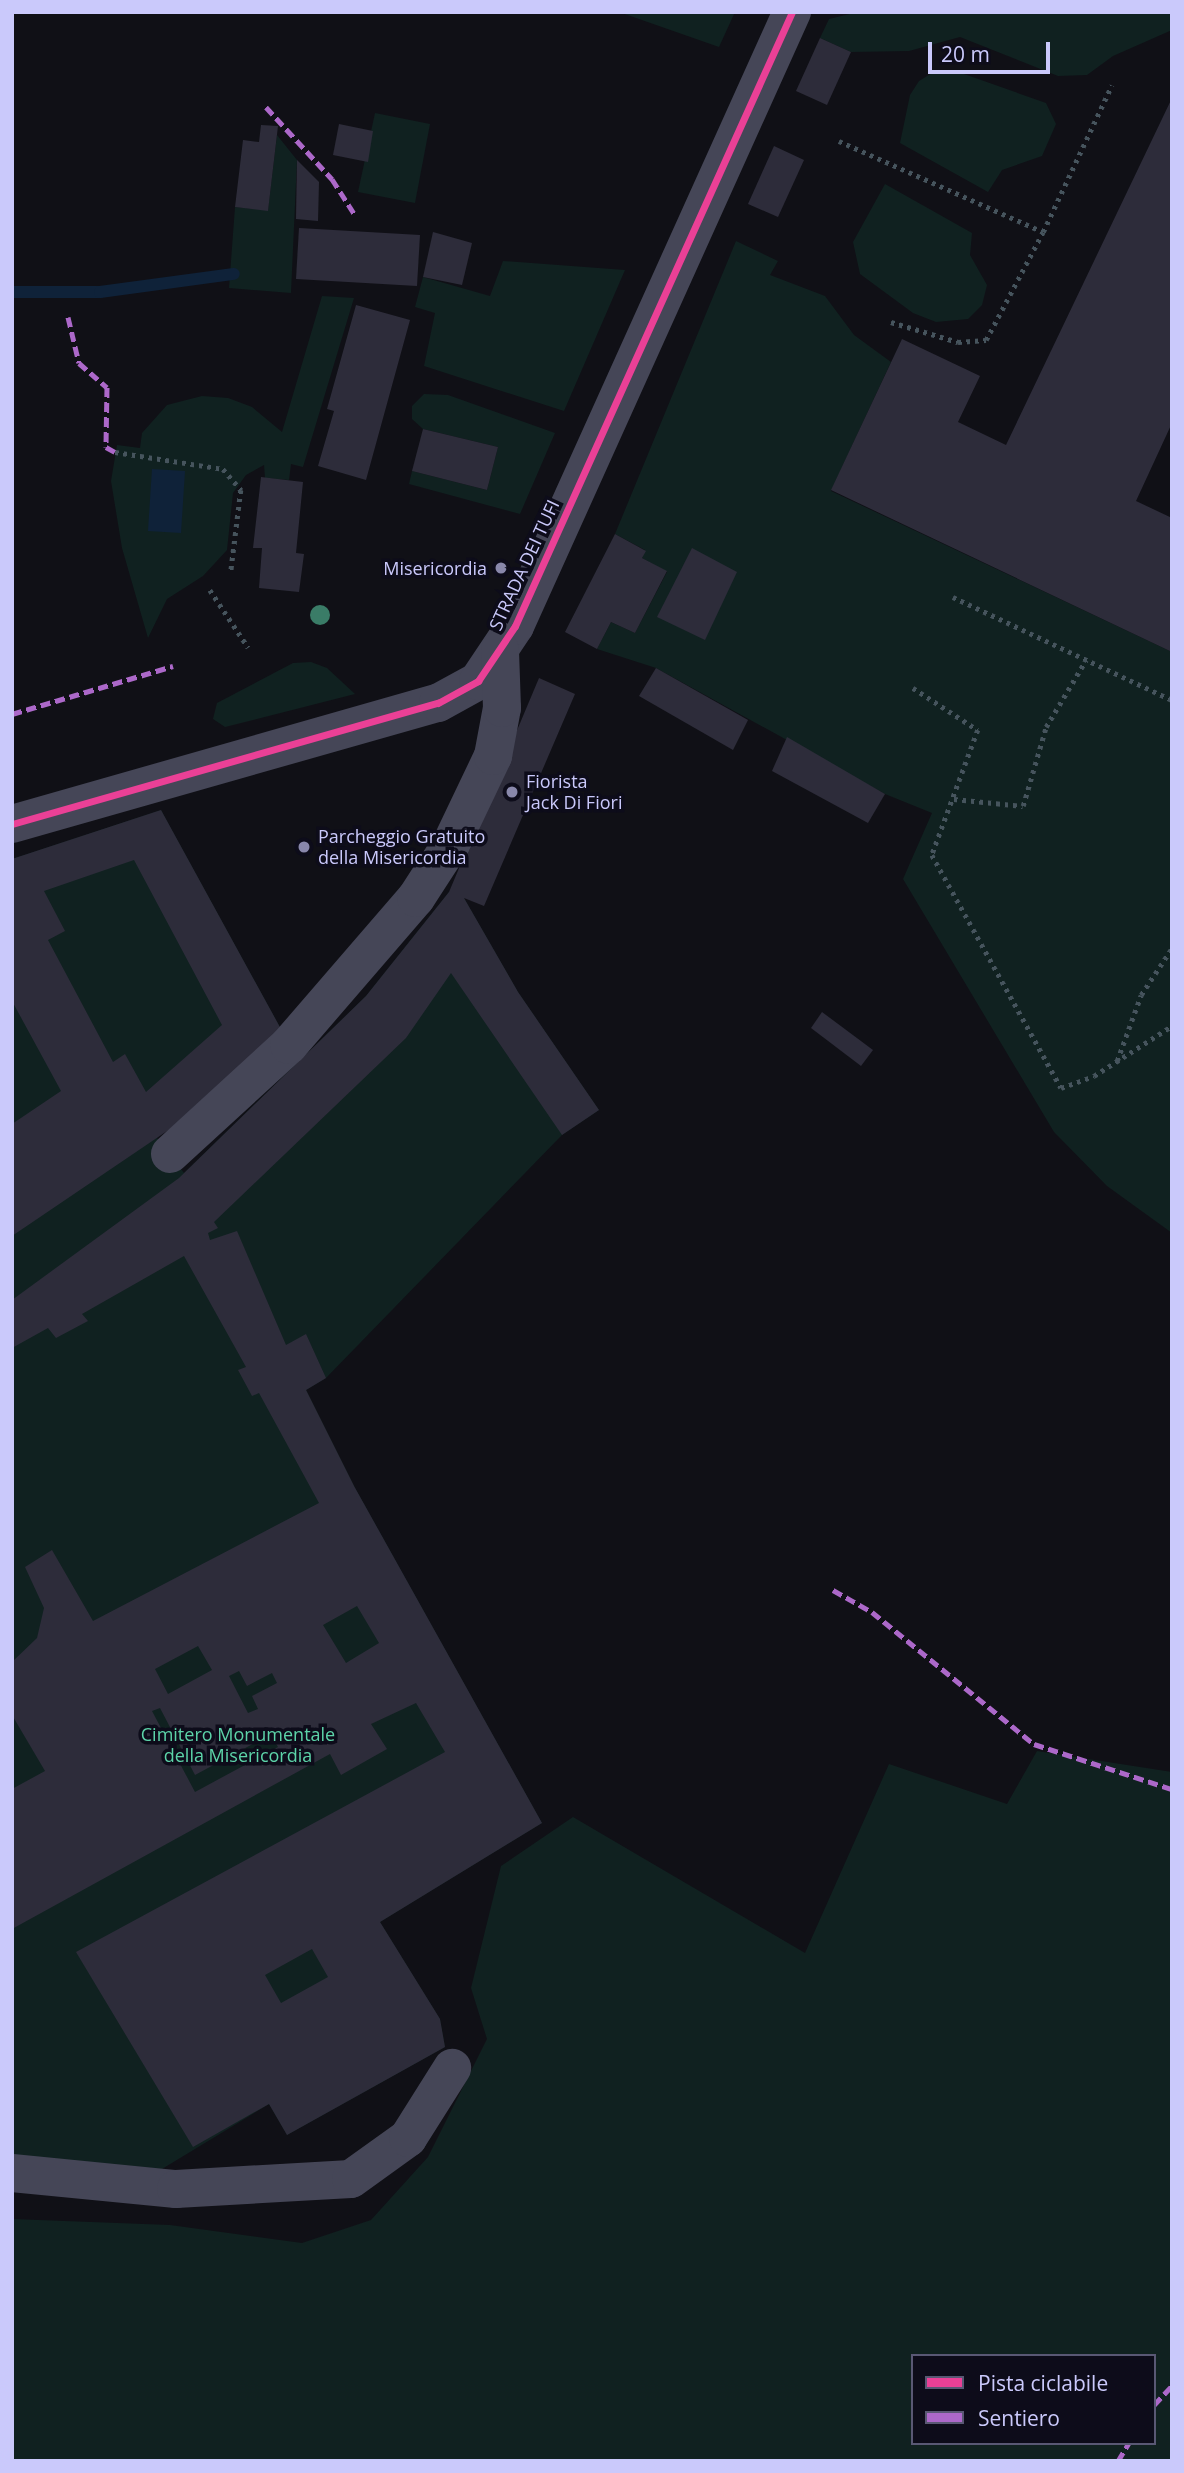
<!DOCTYPE html>
<style>
body{margin:0}
#map{position:relative;width:1184px;height:2473px;overflow:hidden;background:#101016;font-family:"Open Sans",sans-serif}
div>[style]{position:absolute}
[style*='--x']{left:calc(var(--x)*1px);top:calc(var(--y)*1px);width:calc(var(--w)*1px);rotate:calc(var(--a)*1deg)}
.green>*{inset:0;background:#102120}
.water>*{inset:0;background:#0f2239}
.stream>*{height:12px;margin:-6px;padding:0 6px;transform-origin:6px;border-radius:6px;background:#0f2239}
.building>*{inset:0;background:#2d2c3a}
.path>*{height:4.5px;margin-top:-2.25px;transform-origin:0;background:repeating-linear-gradient(90deg,#46545d 0 3.5px,transparent 0 8.5px)}
.minor>*{height:38px;margin:-19px;padding:0 19px;transform-origin:19px;border-radius:19px;background:#454657}
.quiet>*{height:5px;margin-top:-2.5px;transform-origin:0;background:repeating-linear-gradient(90deg,#ac68c9 0 10px,transparent 0 15px)}
.cycleway>*{height:7px;margin:-3.5px;padding:0 3.5px;transform-origin:3.5px;border-radius:3.5px;background:#ea4096}
.trees>*{width:20px;height:20px;margin:-10px;border-radius:50%;background:#3a7c67}
.dots>*{width:19px;height:19px;translate:-50% -50%;box-sizing:border-box;border:4px solid #0d0c1a;border-radius:50%}
span{translate:-50% -50%;white-space:nowrap;text-align:center;line-height:1.15;-webkit-text-stroke:7px #0d0c1a;paint-order:stroke}
.street-label{font-size:18px;color:#cac9fb}
.poi-label{font-size:18px;color:#cac9fb}
.right{translate:-100% -50%;text-align:right}
.left{translate:0 -50%;text-align:left}
.park-label{font-size:18px;color:#5dd4a9}
.frame{position:absolute;inset:0;border:14px solid #cac9fb;pointer-events:none}
.legend{position:absolute;left:911px;top:2354px;width:245px;height:91px;box-sizing:border-box;background:#0d0c1a;border:2px solid #595874;margin:0;padding:9px 12px;list-style:none;font-size:21px;color:#cac9fb}
.legend li{display:flex;align-items:center;gap:14px;height:35px}
.legend b{width:35px;border:2px solid #595874}
.scale{position:absolute;left:928px;top:42px;width:122px;height:32px;box-sizing:border-box;border:4px solid #cac9fb;border-top:0;padding-left:9px;font-size:21px;line-height:24px;white-space:nowrap;color:#cac9fb;-webkit-text-stroke:5px #0d0c1a;paint-order:stroke}
</style>
<div id="map">
<div class="green">
<i style="clip-path:polygon(619px 12px,735px 12px,719px 47px)"></i>
<i style="clip-path:polygon(858px 12px,1172px 12px,1172px 30px,1113px 56px,1087px 75px,1058px 76px,960px 37px,909px 51px,851px 52px,820px 38px,829px 19px)"></i>
<i style="clip-path:polygon(932px 73px,964px 74px,1046px 103px,1056px 124px,1042px 156px,1002px 170px,988px 192px,900px 143px,910px 95px,919px 81px)"></i>
<i style="clip-path:polygon(375px 113px,430px 124px,415px 203px,358px 192px)"></i>
<i style="clip-path:polygon(277px 135px,297px 160px,291px 293px,229px 288px,235px 207px,268px 210px)"></i>
<i style="clip-path:polygon(885px 184px,972px 233px,970px 255px,987px 285px,982px 305px,968px 319px,936px 322px,913px 313px,860px 274px,853px 242px)"></i>
<i style="clip-path:polygon(736px 241px,778px 261px,770px 275px,825px 296px,854px 335px,891px 362px,831px 491px,1172px 652px,1172px 1233px,1107px 1186px,1054px 1132px,903px 879px,932px 813px,885px 794px,656px 668px,597px 649px,611px 622px,635px 633px,667px 572px,642px 558px,645px 550px,615px 534px)"></i>
<i style="clip-path:polygon(503px 261px,625px 270px,564px 411px,424px 366px,435px 313px,415px 307px,423px 277px,490px 296px)"></i>
<i style="clip-path:polygon(322px 296px,354px 298px,303px 467px,291px 464px,289px 480px,265px 478px,264px 465px,246px 475px,233px 493px,227px 550px,203px 576px,167px 599px,148px 638px,122px 548px,111px 481px,117px 445px,140px 448px,142px 433px,167px 405px,202px 396px,228px 398px,252px 407px,282px 432px)"></i>
<i style="clip-path:polygon(424px 394px,448px 395px,555px 433px,520px 514px,409px 484px,412px 471px,487px 490px,498px 447px,423px 429px,412px 419px,412px 406px)"></i>
<i style="clip-path:polygon(311px 662px,327px 668px,355px 694px,225px 727px,213px 719px,217px 703px,293px 663px)"></i>
<i style="clip-path:polygon(161px 810px,281px 1029px,157px 1138px,184px 1173px,366px 996px,449px 892px,464px 898px,518px 992px,599px 1110px,562px 1135px,326px 1378px,306px 1390px,354px 1486px,542px 1823px,380px 1922px,440px 2019px,445px 2047px,287px 2135px,269px 2104px,162px 2169px,12px 2155px,12px 859px)"></i>
<i style="clip-path:polygon(evenodd,1037px 1751px,1172px 1772px,1172px 2461px,12px 2461px,12px 2219px,170px 2225px,302px 2243px,371px 2220px,428px 2157px,487px 2039px,471px 1988px,501px 1866px,573px 1817px,805px 1953px,889px 1764px,1007px 1804px,1037px 1751px,913px 2356px,1154px 2356px,1154px 2443px,913px 2443px,913px 2356px)"></i>
</div>
<div class="water">
<i style="clip-path:polygon(152px 469px,185px 471px,181px 533px,148px 531px)"></i>
</div>
<div class="stream">
<i style="--x:12;--y:292;--w:88;--a:0"></i>
<i style="--x:100;--y:292;--w:135;--a:-7.7"></i>
</div>
<div class="building">
<i style="clip-path:polygon(820px 38px,851px 52px,827px 105px,796px 91px)"></i>
<i style="clip-path:polygon(1172px 98px,1172px 423px,1136px 501px,1172px 518px,1172px 652px,831px 490px,902px 339px,980px 376px,958px 422px,1006px 445px)"></i>
<i style="clip-path:polygon(339px 124px,373px 131px,368px 162px,333px 155px)"></i>
<i style="clip-path:polygon(261px 125px,278px 126px,268px 211px,235px 207px,243px 140px,259px 142px)"></i>
<i style="clip-path:polygon(774px 146px,804px 160px,778px 217px,748px 204px)"></i>
<i style="clip-path:polygon(297px 160px,319px 182px,318px 221px,296px 219px)"></i>
<i style="clip-path:polygon(299px 228px,420px 235px,417px 286px,296px 279px)"></i>
<i style="clip-path:polygon(433px 232px,472px 243px,462px 285px,423px 277px)"></i>
<i style="clip-path:polygon(356px 305px,410px 320px,366px 480px,318px 466px,334px 411px,327px 409px)"></i>
<i style="clip-path:polygon(423px 429px,498px 447px,487px 490px,412px 471px)"></i>
<i style="clip-path:polygon(261px 477px,303px 482px,296px 553px,304px 554px,299px 592px,259px 588px,262px 548px,253px 548px)"></i>
<i style="clip-path:polygon(615px 534px,646px 551px,642px 558px,667px 571px,635px 633px,611px 622px,597px 649px,565px 632px)"></i>
<i style="clip-path:polygon(692px 548px,737px 572px,705px 640px,657px 617px)"></i>
<i style="clip-path:polygon(656px 668px,748px 720px,733px 750px,639px 696px)"></i>
<i style="clip-path:polygon(evenodd,539px 678px,575px 694px,484px 906px,464px 898px,518px 992px,599px 1110px,562px 1135px,451px 973px,406px 1038px,214px 1222px,218px 1228px,208px 1233px,210px 1240px,237px 1231px,286px 1345px,306px 1334px,326px 1378px,306px 1390px,354px 1486px,542px 1823px,380px 1922px,440px 2019px,445px 2047px,287px 2135px,269px 2104px,193px 2147px,76px 1952px,445px 1752px,416px 1703px,371px 1724px,387px 1749px,341px 1775px,330px 1754px,12px 1929px,12px 1789px,45px 1771px,12px 1715px,12px 1662px,37px 1638px,44px 1608px,25px 1567px,52px 1550px,93px 1621px,319px 1503px,259px 1393px,252px 1396px,238px 1370px,246px 1367px,184px 1256px,82px 1314px,88px 1321px,56px 1338px,48px 1328px,12px 1348px,12px 1300px,179px 1178px,366px 996px,449px 892px,539px 678px,357px 1606px,379px 1643px,346px 1663px,323px 1625px,357px 1606px,539px 678px,198px 1646px,212px 1670px,168px 1694px,155px 1669px,198px 1646px,539px 678px,239px 1671px,247px 1686px,272px 1673px,277px 1683px,252px 1696px,258px 1709px,248px 1713px,229px 1676px,239px 1671px,539px 678px,160px 1708px,195px 1775px,266px 1737px,261px 1730px,266px 1727px,278px 1747px,195px 1792px,152px 1711px,160px 1708px,539px 678px,312px 1949px,328px 1977px,281px 2003px,265px 1975px,312px 1949px)"></i>
<i style="clip-path:polygon(787px 737px,885px 794px,868px 823px,772px 771px)"></i>
<i style="clip-path:polygon(evenodd,161px 810px,281px 1029px,170px 1129px,12px 1236px,12px 1124px,61px 1091px,12px 1001px,12px 859px,161px 810px,134px 860px,222px 1025px,146px 1092px,125px 1054px,113px 1062px,48px 940px,65px 931px,44px 891px,134px 860px)"></i>
<i style="clip-path:polygon(822px 1012px,873px 1050px,861px 1066px,811px 1028px)"></i>
</div>
<div class="path">
<i style="--x:839;--y:141;--w:223;--a:24"></i>
<i style="--x:1043;--y:232;--w:162;--a:-64.9"></i>
<i style="--x:891;--y:322;--w:70;--a:16.6"></i>
<i style="--x:958;--y:342;--w:28;--a:-4"></i>
<i style="--x:986;--y:340;--w:122;--a:-62.2"></i>
<i style="--x:115;--y:452;--w:109;--a:8.9"></i>
<i style="--x:223;--y:469;--w:28;--a:49"></i>
<i style="--x:241;--y:490;--w:82;--a:97"></i>
<i style="--x:210;--y:590;--w:69;--a:56.3"></i>
<i style="--x:953;--y:597;--w:242;--a:25.2"></i>
<i style="--x:913;--y:688;--w:77;--a:32.9"></i>
<i style="--x:978;--y:730;--w:133;--a:110.2"></i>
<i style="--x:932;--y:855;--w:266;--a:61"></i>
<i style="--x:1061;--y:1088;--w:35;--a:-20"></i>
<i style="--x:1094;--y:1076;--w:93;--a:-32.7"></i>
<i style="--x:954;--y:799;--w:69;--a:5.8"></i>
<i style="--x:1023;--y:806;--w:82;--a:-73.8"></i>
<i style="--x:1046;--y:727;--w:78;--a:-59.2"></i>
<i style="--x:1117;--y:1061;--w:70;--a:-70"></i>
<i style="--x:1141;--y:995;--w:56;--a:-56.6"></i>
</div>
<div class="minor">
<i style="--x:12;--y:824;--w:443;--a:-15.9"></i>
<i style="--x:438;--y:703;--w:46;--a:-28.8"></i>
<i style="--x:478;--y:681;--w:66;--a:-56.1"></i>
<i style="--x:515;--y:626;--w:674;--a:-65.72"></i>
<i style="--x:170;--y:1154;--w:161;--a:-42.5"></i>
<i style="--x:289;--y:1045;--w:194;--a:-49.2"></i>
<i style="--x:416;--y:898;--w:64;--a:-57.1"></i>
<i style="--x:451;--y:844;--w:98;--a:-64.5"></i>
<i style="--x:493;--y:756;--w:49;--a:-79.4"></i>
<i style="--x:502;--y:708;--w:58;--a:-92"></i>
<i style="--x:12;--y:2173;--w:165;--a:5.6"></i>
<i style="--x:176;--y:2189;--w:175;--a:-3.3"></i>
<i style="--x:351;--y:2179;--w:70;--a:-35.7"></i>
<i style="--x:408;--y:2138;--w:83;--a:-57.8"></i>
</div>
<div class="quiet">
<i style="--x:266;--y:107;--w:98;--a:47.5"></i>
<i style="--x:332;--y:179;--w:43;--a:57.4"></i>
<i style="--x:68;--y:317;--w:47;--a:76.6"></i>
<i style="--x:79;--y:363;--w:37;--a:41"></i>
<i style="--x:107;--y:387;--w:60;--a:91"></i>
<i style="--x:106;--y:447;--w:10;--a:29"></i>
<i style="--x:12;--y:714;--w:168;--a:-16.6"></i>
<i style="--x:833;--y:1590;--w:45;--a:29.4"></i>
<i style="--x:872;--y:1612;--w:209;--a:39.2"></i>
<i style="--x:1034;--y:1744;--w:145;--a:18.1"></i>
<i style="--x:1154;--y:2405;--w:26;--a:-47"></i>
<i style="--x:1118;--y:2461;--w:21;--a:-59"></i>
</div>
<div class="cycleway">
<i style="--x:12;--y:824;--w:443;--a:-15.9"></i>
<i style="--x:438;--y:703;--w:46;--a:-28.8"></i>
<i style="--x:478;--y:681;--w:66;--a:-56.1"></i>
<i style="--x:515;--y:626;--w:674;--a:-65.72"></i>
</div>
<div class="trees">
<i style="left:320px;top:615px"></i>
</div>
<div class="dots">
<i style="left:501px;top:568px;background:#8988ab"></i>
<i style="left:512px;top:792px;background:#8988ab"></i>
<i style="left:304px;top:847px;background:#8988ab"></i>
</div>
<div class="street-label">
<span style="left:524px;top:565px;rotate:-65deg">STRADA DEI TUFI</span>
</div>
<div class="poi-label">
<span class="right" style="left:487px;top:568px">Misericordia</span>
<span class="left" style="left:526px;top:792px">Fiorista<br>Jack Di Fiori</span>
<span class="left" style="left:318px;top:847px">Parcheggio Gratuito<br>della Misericordia</span>
</div>
<div class="park-label">
<span style="left:238px;top:1745px">Cimitero Monumentale<br>della Misericordia</span>
</div>
<div class="frame"></div>
<ul class="legend">
<li><b style="height:9px;background:#ea4096"></b>Pista ciclabile</li>
<li><b style="height:9px;background:#ac68c9"></b>Sentiero</li>
</ul>
<div class="scale">20 m</div>
</div>
